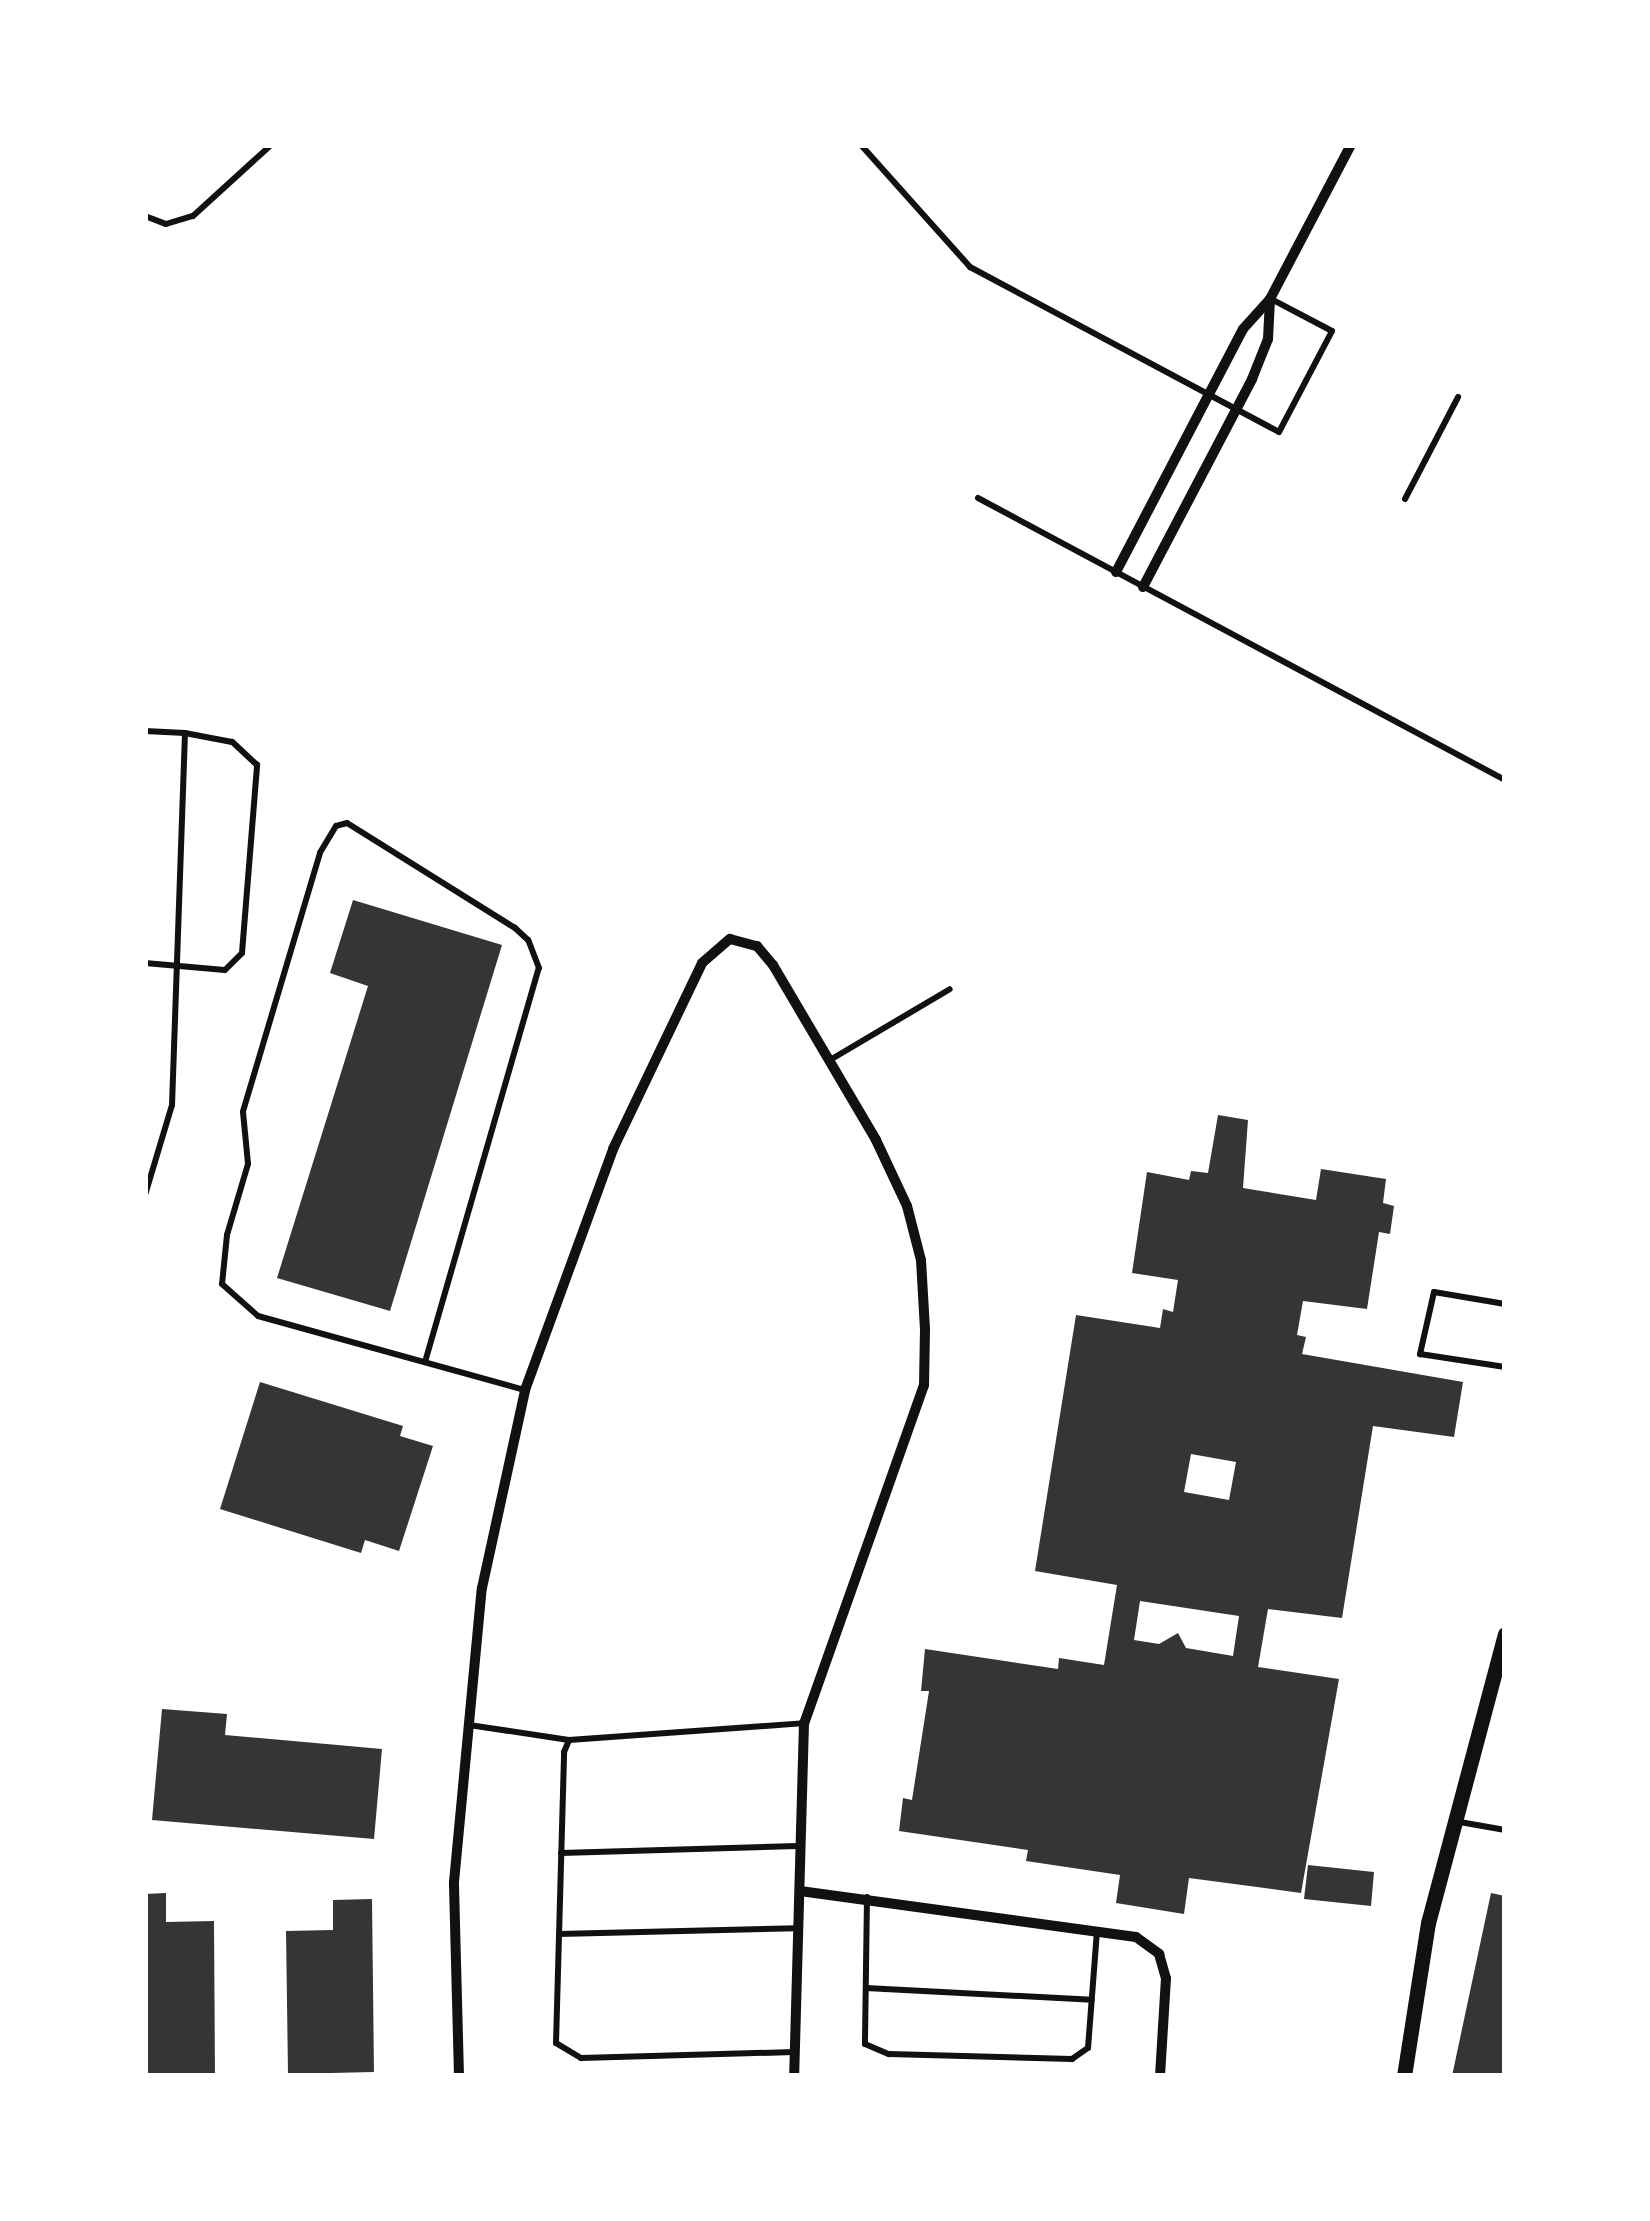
<!DOCTYPE html>
<style>
body{margin:0}
#map{position:relative;width:1650px;height:2221px;overflow:hidden;background:#fff;font-family:Figtree,sans-serif}
div>[style]{position:absolute}
[style*='--x']{left:calc(var(--x)*1px);top:calc(var(--y)*1px);width:calc(var(--w)*1px);rotate:calc(var(--a)*1deg)}
.building>*{inset:0;background:#353535}
.service>*{height:6px;margin:-3px;padding:0 3px;transform-origin:3px;border-radius:3px;background:#111}
.minor>*{height:10px;margin:-5px;padding:0 5px;transform-origin:5px;border-radius:5px;background:#111}
.tertiary>*{height:15px;margin:-7.5px;padding:0 7.5px;transform-origin:7.5px;border-radius:7.5px;background:#111}
span{translate:-50% -50%;white-space:nowrap;text-align:center;line-height:1.15;-webkit-text-stroke:10px #fff;paint-order:stroke}
.frame{position:absolute;inset:0;border:148px solid #fff;pointer-events:none}
</style>
<div id="map">
<div class="building">
<i style="clip-path:polygon(353px 900px,502px 945px,390px 1311px,277px 1278px,368px 986px,330px 973px)"></i>
<i style="clip-path:polygon(evenodd,1218px 1115px,1248px 1120px,1243px 1188px,1316px 1200px,1321px 1169px,1386px 1179px,1383px 1203px,1394px 1206px,1390px 1234px,1379px 1232px,1367px 1309px,1303px 1301px,1297px 1335px,1306px 1337px,1302px 1354px,1463px 1382px,1454px 1437px,1373px 1426px,1342px 1618px,1268px 1609px,1258px 1667px,1339px 1679px,1301px 1893px,1189px 1878px,1184px 1914px,1116px 1903px,1120px 1875px,1026px 1861px,1028px 1850px,899px 1831px,903px 1798px,912px 1800px,929px 1691px,921px 1691px,925px 1649px,1058px 1669px,1059px 1658px,1104px 1665px,1117px 1585px,1035px 1571px,1076px 1315px,1160px 1328px,1163px 1309px,1173px 1312px,1178px 1280px,1132px 1273px,1147px 1172px,1189px 1180px,1191px 1171px,1208px 1173px,1218px 1115px,1191px 1454px,1236px 1462px,1229px 1500px,1184px 1492px,1191px 1454px,1218px 1115px,1140px 1601px,1239px 1616px,1233px 1656px,1186px 1648px,1178px 1633px,1159px 1644px,1134px 1640px,1140px 1601px)"></i>
<i style="clip-path:polygon(260px 1382px,403px 1426px,400px 1436px,433px 1446px,399px 1551px,365px 1540px,361px 1553px,220px 1509px)"></i>
<i style="clip-path:polygon(162px 1709px,227px 1714px,225px 1735px,382px 1749px,374px 1839px,152px 1820px)"></i>
<i style="clip-path:polygon(1308px 1865px,1374px 1872px,1371px 1906px,1304px 1899px)"></i>
<i style="clip-path:polygon(166px 1893px,166px 1922px,214px 1921px,215px 2076px,145px 2076px,145px 1894px)"></i>
<i style="clip-path:polygon(1491px 1893px,1505px 1896px,1505px 2076px,1452px 2076px)"></i>
<i style="clip-path:polygon(372px 1899px,374px 2072px,288px 2074px,286px 1931px,333px 1930px,333px 1900px)"></i>
</div>
<div class="service">
<i style="--x:861;--y:145;--w:164;--a:48.2"></i>
<i style="--x:970;--y:267;--w:350;--a:28.1"></i>
<i style="--x:1279;--y:432;--w:114;--a:-62.3"></i>
<i style="--x:1332;--y:331;--w:69;--a:-152.3"></i>
<i style="--x:145;--y:216;--w:22;--a:21"></i>
<i style="--x:166;--y:224;--w:28;--a:-17"></i>
<i style="--x:193;--y:216;--w:105;--a:-42.3"></i>
<i style="--x:978;--y:498;--w:598;--a:28.15"></i>
<i style="--x:1405;--y:499;--w:115;--a:-62.5"></i>
<i style="--x:145;--y:731;--w:40;--a:2.9"></i>
<i style="--x:185;--y:733;--w:372;--a:92"></i>
<i style="--x:172;--y:1105;--w:94;--a:106.7"></i>
<i style="--x:145;--y:963;--w:80;--a:5"></i>
<i style="--x:225;--y:970;--w:24;--a:-45"></i>
<i style="--x:242;--y:953;--w:189;--a:-85.4"></i>
<i style="--x:257;--y:765;--w:34;--a:-137"></i>
<i style="--x:232;--y:742;--w:48;--a:-169.2"></i>
<i style="--x:830;--y:1060;--w:139;--a:-30.6"></i>
<i style="--x:1505;--y:1304;--w:72;--a:-170.4"></i>
<i style="--x:1434;--y:1292;--w:64;--a:102.7"></i>
<i style="--x:1420;--y:1354;--w:86;--a:8.7"></i>
<i style="--x:425;--y:1362;--w:410;--a:-73.9"></i>
<i style="--x:539;--y:968;--w:30;--a:-111"></i>
<i style="--x:528;--y:940;--w:18;--a:-137"></i>
<i style="--x:515;--y:928;--w:198;--a:-148"></i>
<i style="--x:347;--y:823;--w:11;--a:165"></i>
<i style="--x:336;--y:826;--w:31;--a:121"></i>
<i style="--x:320;--y:853;--w:270;--a:106.6"></i>
<i style="--x:243;--y:1112;--w:52;--a:84.5"></i>
<i style="--x:248;--y:1164;--w:74;--a:106.5"></i>
<i style="--x:227;--y:1235;--w:49;--a:95.8"></i>
<i style="--x:222;--y:1284;--w:48;--a:41.6"></i>
<i style="--x:258;--y:1316;--w:277;--a:15.5"></i>
<i style="--x:469;--y:1725;--w:101;--a:8.5"></i>
<i style="--x:1454;--y:1821;--w:52;--a:10"></i>
<i style="--x:561;--y:1853;--w:237;--a:-1.7"></i>
<i style="--x:867;--y:1897;--w:147;--a:90.8"></i>
<i style="--x:865;--y:2044;--w:26;--a:23"></i>
<i style="--x:889;--y:2054;--w:183;--a:1.6"></i>
<i style="--x:1072;--y:2059;--w:19;--a:-35"></i>
<i style="--x:1088;--y:2048;--w:116;--a:-85.6"></i>
<i style="--x:559;--y:1934;--w:238;--a:-1.4"></i>
<i style="--x:866;--y:1988;--w:226;--a:3"></i>
<i style="--x:794;--y:2052;--w:213;--a:178.4"></i>
<i style="--x:581;--y:2058;--w:29;--a:-149"></i>
<i style="--x:556;--y:2043;--w:291;--a:-88.4"></i>
<i style="--x:564;--y:1752;--w:13;--a:-67"></i>
<i style="--x:569;--y:1740;--w:236;--a:-4.1"></i>
</div>
<div class="minor">
<i style="--x:1116;--y:572;--w:274;--a:-62.4"></i>
<i style="--x:1243;--y:329;--w:40;--a:-48"></i>
<i style="--x:1270;--y:299;--w:174;--a:-62.3"></i>
<i style="--x:1143;--y:587;--w:235;--a:-62.3"></i>
<i style="--x:1252;--y:379;--w:43;--a:-68.2"></i>
<i style="--x:1268;--y:339;--w:40;--a:-87.1"></i>
<i style="--x:800;--y:1891;--w:339;--a:7.8"></i>
<i style="--x:1136;--y:1937;--w:29;--a:36"></i>
<i style="--x:1159;--y:1954;--w:25;--a:74"></i>
<i style="--x:1166;--y:1978;--w:98;--a:93.5"></i>
<i style="--x:459;--y:2076;--w:194;--a:-91.5"></i>
<i style="--x:454;--y:1882;--w:295;--a:-84.6"></i>
<i style="--x:482;--y:1588;--w:203;--a:-77.7"></i>
<i style="--x:525;--y:1390;--w:257;--a:-69.9"></i>
<i style="--x:613;--y:1149;--w:206;--a:-64.4"></i>
<i style="--x:702;--y:963;--w:37;--a:-41"></i>
<i style="--x:730;--y:939;--w:28;--a:15"></i>
<i style="--x:757;--y:946;--w:25;--a:50"></i>
<i style="--x:773;--y:965;--w:203;--a:59.5"></i>
<i style="--x:876;--y:1140;--w:73;--a:64.8"></i>
<i style="--x:907;--y:1206;--w:56;--a:75.5"></i>
<i style="--x:921;--y:1260;--w:69;--a:86.7"></i>
<i style="--x:925;--y:1329;--w:56;--a:91"></i>
<i style="--x:924;--y:1385;--w:359;--a:109.5"></i>
<i style="--x:804;--y:1723;--w:353;--a:91.6"></i>
</div>
<div class="tertiary">
<i style="--x:1404;--y:2076;--w:155;--a:-81.1"></i>
<i style="--x:1428;--y:1923;--w:299;--a:-75.1"></i>
</div>
<div class="frame"></div>
</div>
